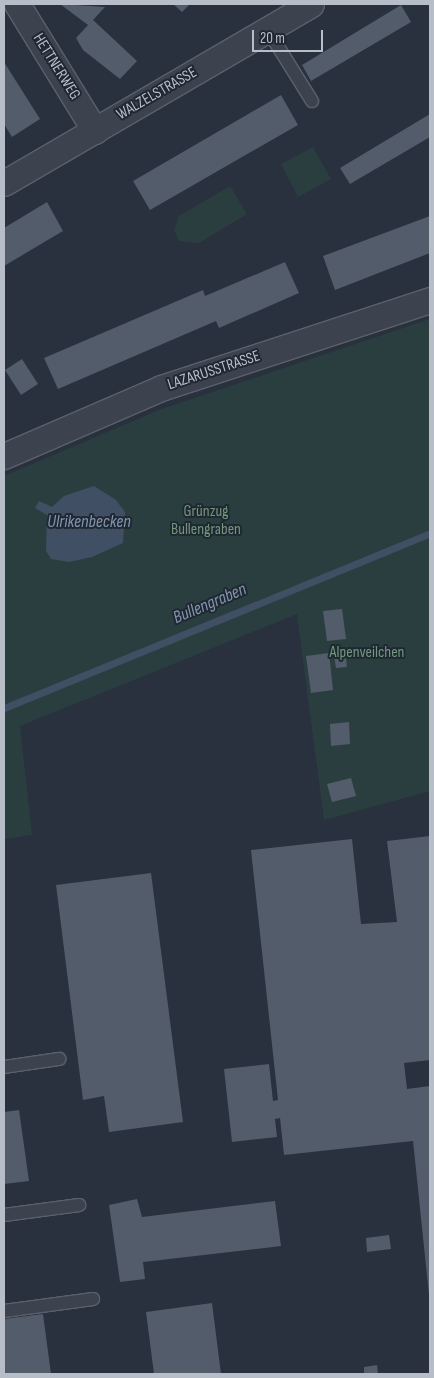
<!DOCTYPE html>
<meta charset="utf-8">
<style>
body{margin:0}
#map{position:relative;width:434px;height:1378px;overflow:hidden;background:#28313d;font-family:"Sofia Sans Condensed",sans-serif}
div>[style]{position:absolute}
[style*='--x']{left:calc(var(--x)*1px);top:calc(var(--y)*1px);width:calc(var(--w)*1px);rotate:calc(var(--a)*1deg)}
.green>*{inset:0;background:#2b3e3f}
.water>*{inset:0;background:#404f64}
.stream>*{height:7px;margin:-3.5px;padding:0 3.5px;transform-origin:3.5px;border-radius:3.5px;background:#404f64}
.building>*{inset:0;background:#535c6b}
.roads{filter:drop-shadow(1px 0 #5a616b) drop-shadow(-1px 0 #5a616b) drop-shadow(0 1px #5a616b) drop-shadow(0 -1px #5a616b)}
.lane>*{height:12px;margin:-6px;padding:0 6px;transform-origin:6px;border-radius:6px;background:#3c434e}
.street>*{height:25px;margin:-12.5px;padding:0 12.5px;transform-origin:12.5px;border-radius:12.5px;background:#3c434e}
span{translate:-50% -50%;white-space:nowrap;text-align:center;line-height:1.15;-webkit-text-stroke:4px #202833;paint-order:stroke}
.street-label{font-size:16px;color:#b8bec8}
.park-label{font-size:16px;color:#72977a}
.water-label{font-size:18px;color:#8395ac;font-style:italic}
.frame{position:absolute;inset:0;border:5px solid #b8bec8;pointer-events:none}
.scale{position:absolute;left:252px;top:30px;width:71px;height:22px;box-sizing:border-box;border:2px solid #b8bec8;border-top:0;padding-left:6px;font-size:15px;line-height:18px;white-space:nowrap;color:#b8bec8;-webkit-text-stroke:4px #202833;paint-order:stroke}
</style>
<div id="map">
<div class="green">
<i style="clip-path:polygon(313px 147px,331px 179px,298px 197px,281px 164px)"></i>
<i style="clip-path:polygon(230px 186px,247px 214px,199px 243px,179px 241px,174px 230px,179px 216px)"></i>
<i style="clip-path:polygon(430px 319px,430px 791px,324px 820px,297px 614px,20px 726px,32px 835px,4px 839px,4px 476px,159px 410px)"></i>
</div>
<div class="water">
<i style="clip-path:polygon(94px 486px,116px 500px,125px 512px,123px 543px,92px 557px,69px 562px,51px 559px,46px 551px,47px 515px,35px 508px,39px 501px,52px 507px,64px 496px)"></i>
</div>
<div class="stream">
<i style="--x:4;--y:708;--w:461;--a:-22.3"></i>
</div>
<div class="building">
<i style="clip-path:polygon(60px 4px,105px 7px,93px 20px,137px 61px,120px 79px,83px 50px,76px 38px,88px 25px)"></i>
<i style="clip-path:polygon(173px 4px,190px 4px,182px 12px)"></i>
<i style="clip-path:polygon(401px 5px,411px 22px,311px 81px,302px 65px)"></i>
<i style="clip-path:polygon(4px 62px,40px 119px,12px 137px,4px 124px)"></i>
<i style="clip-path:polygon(281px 95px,298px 125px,150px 210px,133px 181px)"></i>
<i style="clip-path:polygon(430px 114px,430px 137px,350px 184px,340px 168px)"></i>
<i style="clip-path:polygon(47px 202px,63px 231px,4px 266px,4px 228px)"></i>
<i style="clip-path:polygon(430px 216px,430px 253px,335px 290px,323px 256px)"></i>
<i style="clip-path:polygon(285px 262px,299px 293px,219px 328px,216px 321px,58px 389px,44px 358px,203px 290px,205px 296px)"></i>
<i style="clip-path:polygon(22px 359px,38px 384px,21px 395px,5px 370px)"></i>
<i style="clip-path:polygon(342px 609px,346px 639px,327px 641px,323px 611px)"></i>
<i style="clip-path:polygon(345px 648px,347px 667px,336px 668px,333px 649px)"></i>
<i style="clip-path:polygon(329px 653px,333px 690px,311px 693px,306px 656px)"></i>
<i style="clip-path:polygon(349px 722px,350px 744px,331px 746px,330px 724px)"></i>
<i style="clip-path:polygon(351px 778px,356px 796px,332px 802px,327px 784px)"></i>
<i style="clip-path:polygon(430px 836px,430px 1060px,404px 1063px,407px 1089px,430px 1086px,429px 1295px,413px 1141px,284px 1155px,280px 1118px,275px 1119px,277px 1137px,232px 1142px,224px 1069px,269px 1064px,273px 1101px,278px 1100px,251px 850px,352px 839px,361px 924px,397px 922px,387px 841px)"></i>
<i style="clip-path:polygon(151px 873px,183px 1122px,109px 1132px,104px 1096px,83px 1100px,56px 885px)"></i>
<i style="clip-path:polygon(19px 1110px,29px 1181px,4px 1184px,4px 1112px)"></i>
<i style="clip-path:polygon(137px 1199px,142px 1217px,275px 1201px,281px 1246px,143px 1262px,145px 1279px,120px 1282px,109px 1205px)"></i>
<i style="clip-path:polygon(389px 1235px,391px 1249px,367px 1252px,366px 1238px)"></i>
<i style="clip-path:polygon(212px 1303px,221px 1374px,154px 1374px,146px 1312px)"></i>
<i style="clip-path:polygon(43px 1314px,51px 1374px,4px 1374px,4px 1319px)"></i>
<i style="clip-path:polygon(377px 1365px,378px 1374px,364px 1374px,364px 1367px)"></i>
</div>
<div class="roads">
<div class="lane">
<i style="--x:267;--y:29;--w:85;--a:58"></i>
<i style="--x:4;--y:1067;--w:56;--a:-8.3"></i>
<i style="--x:4;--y:1215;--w:76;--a:-7.6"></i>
<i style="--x:4;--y:1311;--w:90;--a:-7.7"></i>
</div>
<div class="street">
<i style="--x:17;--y:4;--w:149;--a:58.4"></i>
<i style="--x:4;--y:183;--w:355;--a:-30.2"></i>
<i style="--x:4;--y:456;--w:171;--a:-23.4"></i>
<i style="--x:161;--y:388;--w:283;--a:-18.1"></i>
</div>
</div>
<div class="street-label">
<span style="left:56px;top:67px;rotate:58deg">HETTNERWEG</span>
<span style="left:157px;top:94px;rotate:-30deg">WALZELSTRASSE</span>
<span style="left:214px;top:371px;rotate:-18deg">LAZARUSSTRASSE</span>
</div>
<div class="park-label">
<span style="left:206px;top:521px">Grünzug<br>Bullengraben</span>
<span style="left:367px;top:653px">Alpenveilchen</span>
</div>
<div class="water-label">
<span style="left:89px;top:522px">Ulrikenbecken</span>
<span style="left:210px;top:604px;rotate:-23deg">Bullengraben</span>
</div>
<div class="frame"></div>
<div class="scale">20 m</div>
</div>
